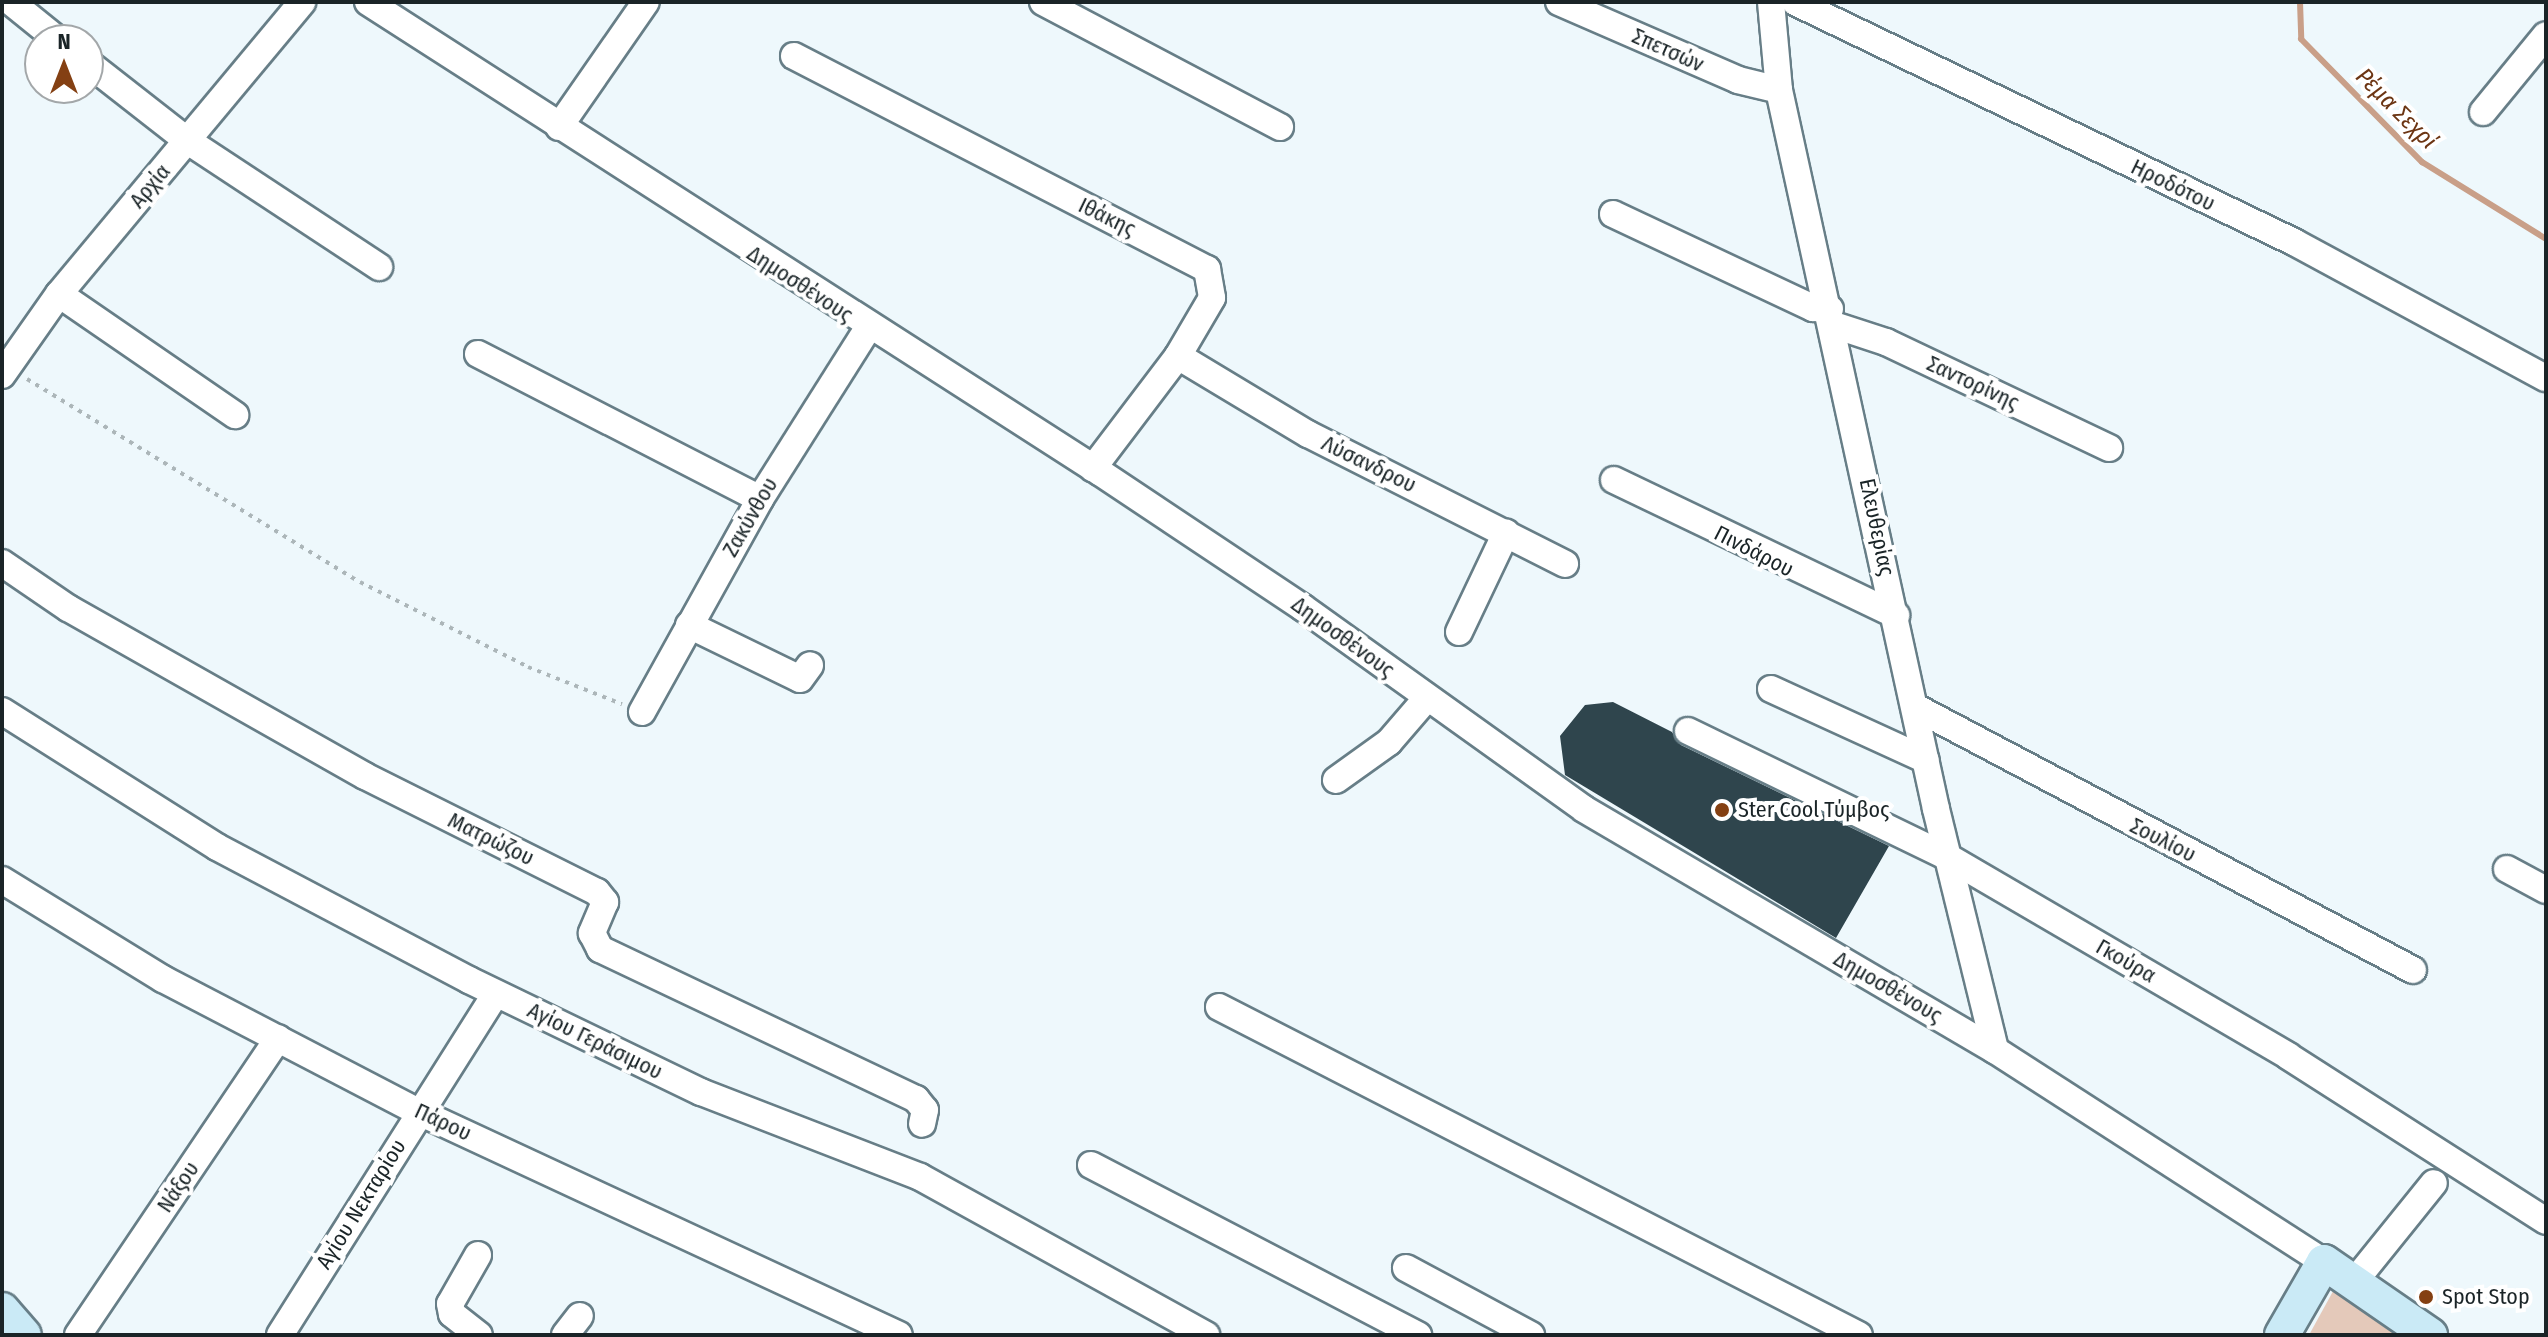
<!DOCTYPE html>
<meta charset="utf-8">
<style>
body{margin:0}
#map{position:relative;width:2548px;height:1337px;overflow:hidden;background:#eef8fc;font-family:"Fira Sans Condensed",sans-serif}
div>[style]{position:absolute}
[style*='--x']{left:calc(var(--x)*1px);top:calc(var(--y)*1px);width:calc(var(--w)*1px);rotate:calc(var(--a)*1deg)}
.green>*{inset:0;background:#e4c9ba}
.stream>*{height:6px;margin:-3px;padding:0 3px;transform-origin:3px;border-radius:3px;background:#c99f88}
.building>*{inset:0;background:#2f454d}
.path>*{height:4px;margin-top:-2px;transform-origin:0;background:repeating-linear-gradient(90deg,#acb6b9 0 4px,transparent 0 10px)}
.roads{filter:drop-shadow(2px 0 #677e87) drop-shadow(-2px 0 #677e87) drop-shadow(0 2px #677e87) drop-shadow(0 -2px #677e87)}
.minor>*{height:26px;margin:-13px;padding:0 13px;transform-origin:13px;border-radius:13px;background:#fff}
.major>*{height:34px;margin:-17px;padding:0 17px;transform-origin:17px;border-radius:17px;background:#caeaf6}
.dots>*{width:22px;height:22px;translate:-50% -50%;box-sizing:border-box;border:4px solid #fff;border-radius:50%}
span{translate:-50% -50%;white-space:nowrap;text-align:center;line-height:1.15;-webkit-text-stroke:8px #fff;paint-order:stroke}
.street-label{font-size:22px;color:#1a2427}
.poi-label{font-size:22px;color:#1a2427}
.left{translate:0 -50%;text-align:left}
.water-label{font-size:24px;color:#6c3513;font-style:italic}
.frame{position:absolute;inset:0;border:4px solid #1a2427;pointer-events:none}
.north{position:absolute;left:24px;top:24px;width:80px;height:80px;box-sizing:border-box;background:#fff;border:2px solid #a3a7a9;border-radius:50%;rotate:0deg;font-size:22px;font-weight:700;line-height:32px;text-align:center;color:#1a2427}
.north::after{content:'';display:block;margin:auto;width:28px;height:36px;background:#844013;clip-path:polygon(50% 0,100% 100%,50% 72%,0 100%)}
</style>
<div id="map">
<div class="green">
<i style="clip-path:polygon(2337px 1284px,2408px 1335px,2309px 1335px)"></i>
</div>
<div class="stream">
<i style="--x:2300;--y:2;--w:37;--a:88"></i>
<i style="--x:2301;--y:39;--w:173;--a:45.5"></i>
<i style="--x:2422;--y:162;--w:146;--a:31.8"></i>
</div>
<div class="building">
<i style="clip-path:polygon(1613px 702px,1672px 732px,1681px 745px,1889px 846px,1836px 938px,1565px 775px,1560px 736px,1585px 705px)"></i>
</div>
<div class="path">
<i style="--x:27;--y:379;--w:390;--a:31.4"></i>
<i style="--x:360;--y:582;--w:188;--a:26.8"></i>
<i style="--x:528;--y:667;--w:101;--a:21.5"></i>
</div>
<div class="roads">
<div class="minor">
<i style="--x:11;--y:2;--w:60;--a:39"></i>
<i style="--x:368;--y:2;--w:871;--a:32.72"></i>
<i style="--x:1101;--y:473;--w:242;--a:33.7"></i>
<i style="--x:1302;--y:607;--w:347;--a:35.6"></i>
<i style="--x:1584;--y:809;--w:476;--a:30.4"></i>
<i style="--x:1995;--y:1050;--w:391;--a:32.8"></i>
<i style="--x:1043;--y:2;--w:268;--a:27.8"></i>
<i style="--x:1559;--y:2;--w:195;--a:23.5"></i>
<i style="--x:1738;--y:80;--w:42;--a:13.7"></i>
<i style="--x:1771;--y:2;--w:88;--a:84.8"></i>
<i style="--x:1779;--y:90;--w:736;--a:77.68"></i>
<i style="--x:1936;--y:809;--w:248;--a:76.2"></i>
<i style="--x:1795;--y:2;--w:554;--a:25.69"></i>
<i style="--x:2294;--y:242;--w:286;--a:28.4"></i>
<i style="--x:794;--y:56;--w:465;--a:27.3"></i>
<i style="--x:1207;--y:269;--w:29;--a:80"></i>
<i style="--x:1212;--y:298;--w:67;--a:120.4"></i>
<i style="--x:1178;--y:356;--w:141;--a:127.2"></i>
<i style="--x:88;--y:63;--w:127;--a:38"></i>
<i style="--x:188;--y:141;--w:229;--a:33.4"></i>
<i style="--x:2483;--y:112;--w:99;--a:-50.7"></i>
<i style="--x:559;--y:127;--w:152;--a:-55.2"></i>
<i style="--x:1613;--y:214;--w:221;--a:25.2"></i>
<i style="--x:1813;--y:308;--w:17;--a:3"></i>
<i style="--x:59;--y:294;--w:214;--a:34.5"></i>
<i style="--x:1834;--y:325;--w:55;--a:18.1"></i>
<i style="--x:1886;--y:342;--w:247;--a:25.4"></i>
<i style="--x:478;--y:354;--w:317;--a:27.2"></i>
<i style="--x:1178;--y:356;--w:152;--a:31"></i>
<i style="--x:1308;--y:434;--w:288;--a:26.8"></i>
<i style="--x:2;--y:375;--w:99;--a:-54.9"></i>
<i style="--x:59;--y:294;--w:380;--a:-50.2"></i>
<i style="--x:1614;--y:480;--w:313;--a:25.6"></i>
<i style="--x:2;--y:563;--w:80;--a:34.3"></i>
<i style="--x:68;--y:608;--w:341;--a:29.5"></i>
<i style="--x:365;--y:776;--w:259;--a:26.6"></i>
<i style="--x:597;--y:892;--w:13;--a:51"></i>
<i style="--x:605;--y:902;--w:34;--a:113"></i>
<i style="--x:592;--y:933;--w:18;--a:63"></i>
<i style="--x:600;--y:949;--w:350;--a:25.4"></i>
<i style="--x:916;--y:1099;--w:14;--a:51"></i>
<i style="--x:925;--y:1110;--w:14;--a:102"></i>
<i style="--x:689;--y:625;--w:123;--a:25.9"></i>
<i style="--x:800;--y:679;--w:17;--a:-54"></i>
<i style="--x:1459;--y:632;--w:110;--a:-64.6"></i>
<i style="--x:1771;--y:689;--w:170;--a:24.6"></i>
<i style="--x:1915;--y:707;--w:563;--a:27.84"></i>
<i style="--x:2;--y:711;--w:254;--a:32.3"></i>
<i style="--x:217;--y:847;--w:285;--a:27.8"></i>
<i style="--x:469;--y:980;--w:258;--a:25.8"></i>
<i style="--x:701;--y:1092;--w:235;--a:21.2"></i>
<i style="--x:920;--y:1177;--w:327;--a:28.9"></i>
<i style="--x:642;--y:712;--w:244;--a:-61"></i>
<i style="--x:760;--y:499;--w:202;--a:-57.7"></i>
<i style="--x:1688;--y:731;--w:289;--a:25.9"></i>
<i style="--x:1948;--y:857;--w:394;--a:30.3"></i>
<i style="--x:2288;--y:1056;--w:306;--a:32.6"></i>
<i style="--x:1336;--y:780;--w:65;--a:-35.6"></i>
<i style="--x:1389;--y:742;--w:58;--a:-49.2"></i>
<i style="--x:2507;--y:869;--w:44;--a:28.3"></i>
<i style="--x:2;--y:880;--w:189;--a:31.6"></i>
<i style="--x:163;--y:979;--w:288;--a:27.5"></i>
<i style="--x:419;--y:1112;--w:529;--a:24.92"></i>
<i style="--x:1219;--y:1007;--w:719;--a:27.14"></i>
<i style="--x:1091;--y:1165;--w:369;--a:27.5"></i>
<i style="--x:478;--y:1255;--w:56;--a:119.7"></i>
<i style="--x:450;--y:1304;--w:10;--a:79"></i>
<i style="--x:452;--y:1314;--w:34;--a:38"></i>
<i style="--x:1406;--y:1268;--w:142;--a:28.2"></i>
<i style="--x:2354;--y:1282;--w:127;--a:-51.1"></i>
<i style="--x:78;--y:1335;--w:358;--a:-56"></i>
<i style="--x:280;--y:1335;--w:404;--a:-57.7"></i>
<i style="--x:565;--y:1335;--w:24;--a:-52"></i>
</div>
<div class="major">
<i style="--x:2;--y:1310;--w:33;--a:49"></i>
<i style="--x:2282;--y:1335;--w:84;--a:-60.1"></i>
<i style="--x:2324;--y:1262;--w:129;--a:34.6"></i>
</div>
</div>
<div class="dots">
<i style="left:1722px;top:810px;background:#844013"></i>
<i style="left:2426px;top:1297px;background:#844013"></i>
</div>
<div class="street-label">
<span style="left:1668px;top:50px;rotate:24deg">Σπετσών</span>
<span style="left:2173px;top:185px;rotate:26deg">Ηροδότου</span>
<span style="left:150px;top:186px;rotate:-50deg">Αρχία</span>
<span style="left:1107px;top:217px;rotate:26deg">Ιθάκης</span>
<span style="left:800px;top:284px;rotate:33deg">Δημοσθένους</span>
<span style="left:1973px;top:383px;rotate:25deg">Σαντορίνης</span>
<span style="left:1369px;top:464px;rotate:26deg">Λύσανδρου</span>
<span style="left:750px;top:517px;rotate:-60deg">Ζακύνθου</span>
<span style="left:1877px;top:527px;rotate:78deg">Ελευθερίας</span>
<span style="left:1754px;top:551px;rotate:27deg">Πινδάρου</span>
<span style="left:1343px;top:637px;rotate:36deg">Δημοσθένους</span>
<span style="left:491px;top:839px;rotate:26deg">Ματρώζου</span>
<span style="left:2163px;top:840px;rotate:27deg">Σουλίου</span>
<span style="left:2126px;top:961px;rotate:30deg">Γκούρα</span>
<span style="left:1888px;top:987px;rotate:30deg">Δημοσθένους</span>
<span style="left:595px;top:1041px;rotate:26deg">Αγίου Γεράσιμου</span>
<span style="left:443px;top:1122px;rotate:25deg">Πάρου</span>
<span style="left:178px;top:1187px;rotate:-56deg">Νάξου</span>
<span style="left:361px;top:1204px;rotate:-58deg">Αγίου Νεκταρίου</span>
</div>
<div class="poi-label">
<span class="left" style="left:1738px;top:810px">Ster Cool Τύμβος</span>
<span class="left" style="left:2442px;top:1297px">Spot Stop</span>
</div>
<div class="water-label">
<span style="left:2396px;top:109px;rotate:45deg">Ρέμα Σεχρί</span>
</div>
<div class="frame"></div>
<div class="north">N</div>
</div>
